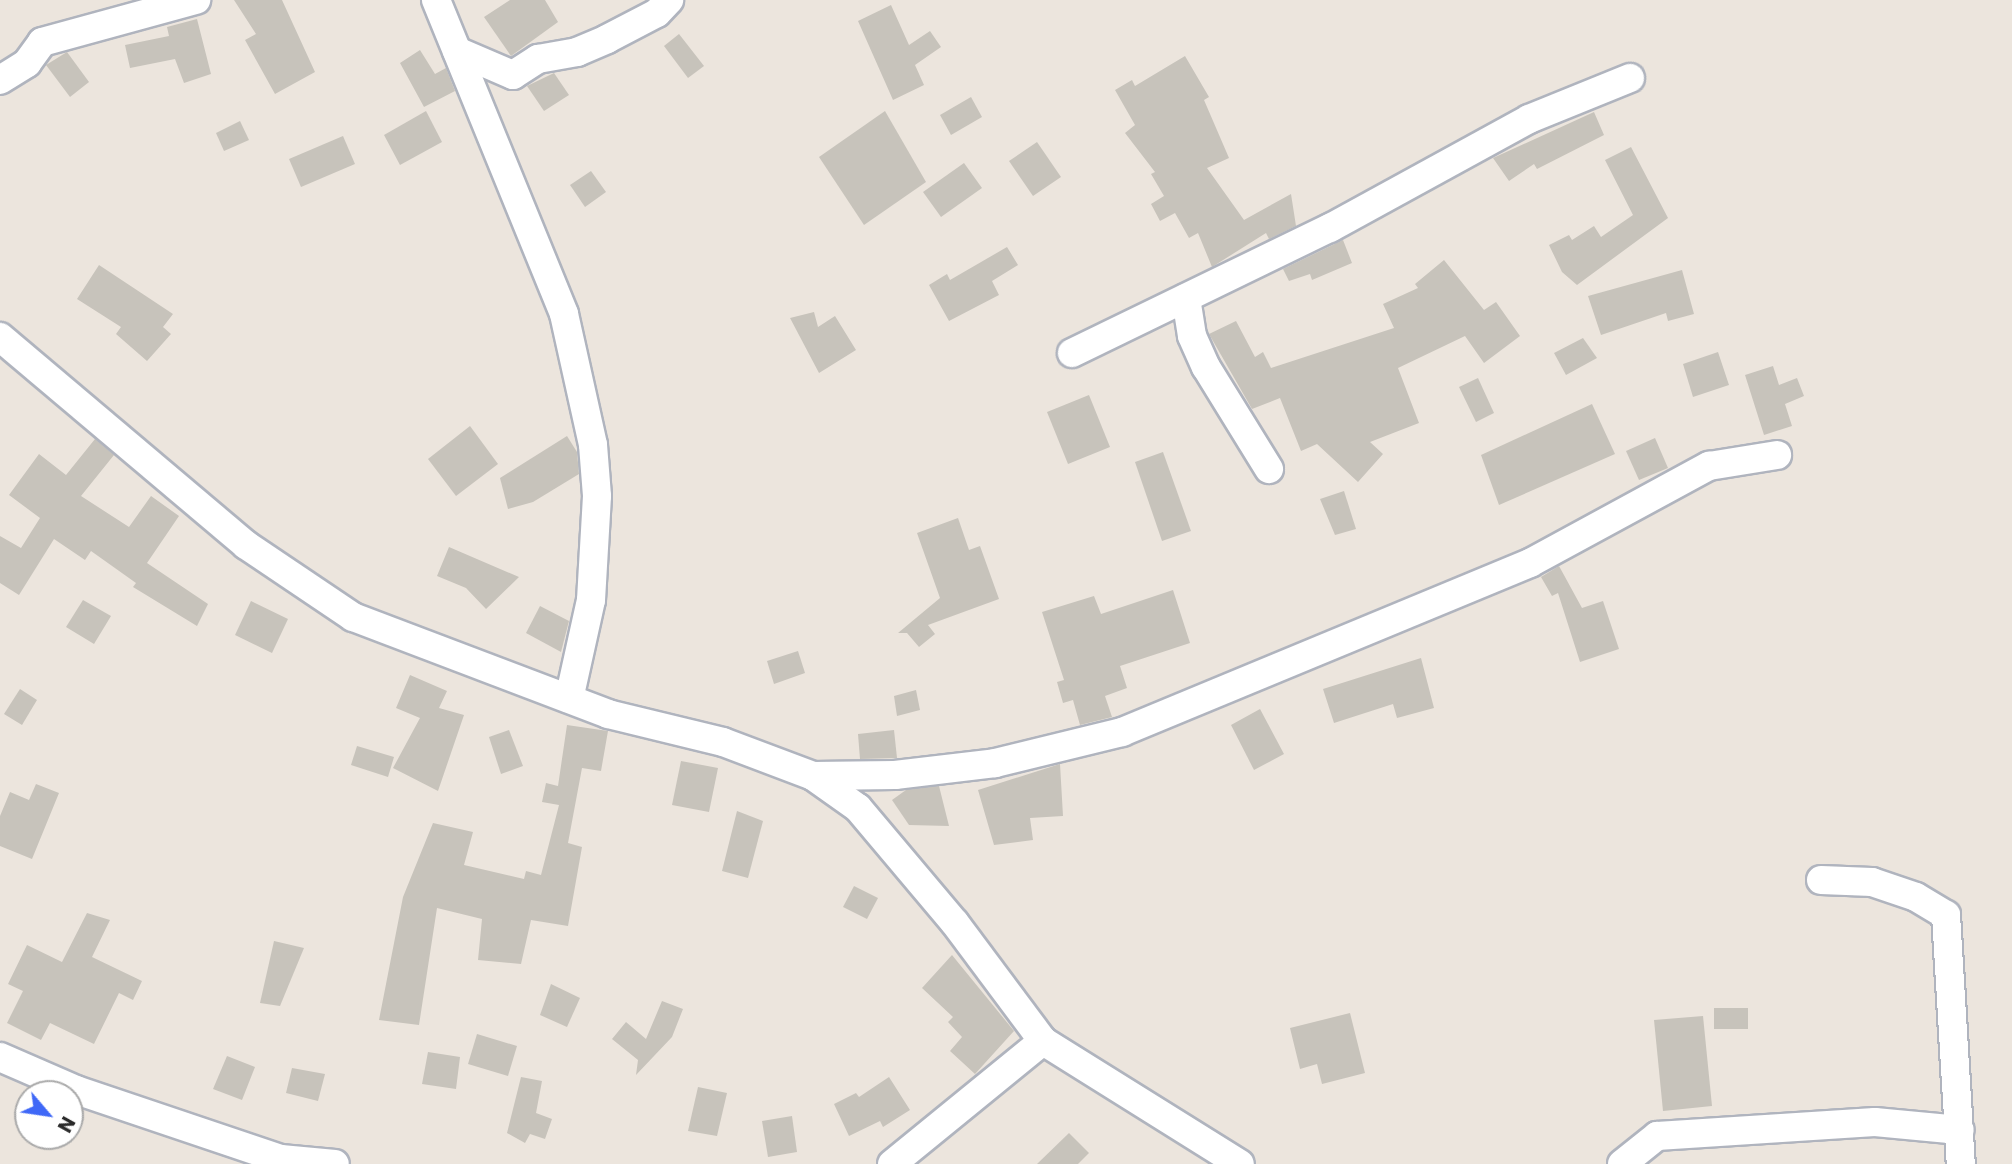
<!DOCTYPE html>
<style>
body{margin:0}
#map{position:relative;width:2012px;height:1164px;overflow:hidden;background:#ece5dd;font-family:Poppins,sans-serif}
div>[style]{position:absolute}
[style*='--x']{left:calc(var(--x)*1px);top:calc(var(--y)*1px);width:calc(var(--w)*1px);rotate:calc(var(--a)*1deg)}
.building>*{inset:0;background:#c7c3bb}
.roads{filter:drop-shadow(2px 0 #b0b4be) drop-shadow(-2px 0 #b0b4be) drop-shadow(0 2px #b0b4be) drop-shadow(0 -2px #b0b4be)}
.minor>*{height:28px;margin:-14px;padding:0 14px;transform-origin:14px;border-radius:14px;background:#fff}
span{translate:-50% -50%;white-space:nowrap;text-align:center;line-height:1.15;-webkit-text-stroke:5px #fff;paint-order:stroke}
.north{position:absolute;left:14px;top:1080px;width:70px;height:70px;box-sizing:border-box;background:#fff;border:2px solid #aaa;border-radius:50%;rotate:119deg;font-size:19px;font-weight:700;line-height:28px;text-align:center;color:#2a2a2a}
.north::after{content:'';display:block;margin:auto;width:24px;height:32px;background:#3f68f7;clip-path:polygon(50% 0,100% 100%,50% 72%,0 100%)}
</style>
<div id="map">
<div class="building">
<i style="clip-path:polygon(234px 0,282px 0,315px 72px,275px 94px,245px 40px,256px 34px)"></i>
<i style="clip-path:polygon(510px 0,545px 0,558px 22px,511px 56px,484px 17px)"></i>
<i style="clip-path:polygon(891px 5px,909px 45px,930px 31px,941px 47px,915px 65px,924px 85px,893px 100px,858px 21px)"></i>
<i style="clip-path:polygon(197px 19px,211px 74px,184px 83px,175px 59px,130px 68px,125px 45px,169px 36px,167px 27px)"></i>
<i style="clip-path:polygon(679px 34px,704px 66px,688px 78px,664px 46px)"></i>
<i style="clip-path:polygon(420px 50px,435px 74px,446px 68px,455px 91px,424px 107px,400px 63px)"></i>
<i style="clip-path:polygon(67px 52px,89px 82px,70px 97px,46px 65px)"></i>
<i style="clip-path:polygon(1185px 56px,1209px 97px,1204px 100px,1229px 158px,1207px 168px,1244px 220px,1291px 194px,1296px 226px,1269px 239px,1266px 233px,1212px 267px,1198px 233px,1189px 238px,1175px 213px,1160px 221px,1151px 204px,1164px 196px,1151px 174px,1155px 172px,1125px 133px,1135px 125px,1115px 90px,1132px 80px,1135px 86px)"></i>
<i style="clip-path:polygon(554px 73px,569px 95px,544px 111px,527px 86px)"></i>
<i style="clip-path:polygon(971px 97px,982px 117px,951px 135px,940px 115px)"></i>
<i style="clip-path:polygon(426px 111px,442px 142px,400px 165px,384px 135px)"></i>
<i style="clip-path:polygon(885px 111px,926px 182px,864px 225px,819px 157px)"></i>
<i style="clip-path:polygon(1594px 112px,1604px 135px,1537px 169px,1534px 164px,1509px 181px,1493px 158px)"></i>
<i style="clip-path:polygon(240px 121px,249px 140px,224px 151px,216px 133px)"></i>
<i style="clip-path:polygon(343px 136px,355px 164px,301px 187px,289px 159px)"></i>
<i style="clip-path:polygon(1037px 142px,1061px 177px,1033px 196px,1009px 161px)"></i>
<i style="clip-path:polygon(1631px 147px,1668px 218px,1577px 285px,1562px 272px,1549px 245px,1569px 235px,1572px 240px,1594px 226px,1601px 237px,1633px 215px,1605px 160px)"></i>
<i style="clip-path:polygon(964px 163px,982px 188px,941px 217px,923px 192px)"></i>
<i style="clip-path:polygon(591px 171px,606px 192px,585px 207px,570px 185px)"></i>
<i style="clip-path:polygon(1343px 240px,1352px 263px,1312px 280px,1310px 274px,1289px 281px,1283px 269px)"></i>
<i style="clip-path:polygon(1007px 247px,1018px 265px,992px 281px,999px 295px,949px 321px,929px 285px,947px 274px,950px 280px)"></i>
<i style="clip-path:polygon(1444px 260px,1484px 310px,1496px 302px,1520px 336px,1484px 363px,1465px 336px,1398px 368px,1419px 423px,1370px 442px,1383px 454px,1358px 482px,1317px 444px,1301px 451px,1280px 398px,1252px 409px,1209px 334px,1236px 321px,1255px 357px,1263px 352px,1271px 368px,1394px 328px,1383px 304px,1418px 288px,1415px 284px)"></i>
<i style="clip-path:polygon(99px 265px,173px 314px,163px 327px,171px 334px,147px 361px,116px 334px,121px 327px,77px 299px)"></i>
<i style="clip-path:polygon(1682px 270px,1694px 314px,1668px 321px,1666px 313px,1601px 335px,1588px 296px)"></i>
<i style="clip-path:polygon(814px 312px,818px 327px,835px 316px,856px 350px,819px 373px,790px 318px)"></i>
<i style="clip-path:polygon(1583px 338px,1597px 358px,1566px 375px,1554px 353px)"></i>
<i style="clip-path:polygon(1718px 352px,1729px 385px,1693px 397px,1683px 364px)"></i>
<i style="clip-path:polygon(1773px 366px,1779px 385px,1797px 378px,1804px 396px,1785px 404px,1792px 426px,1764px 435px,1745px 375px)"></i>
<i style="clip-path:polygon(1478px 378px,1494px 413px,1476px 422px,1459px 387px)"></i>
<i style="clip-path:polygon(1089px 395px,1110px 447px,1068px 464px,1047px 412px)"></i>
<i style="clip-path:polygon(1592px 404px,1615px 454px,1499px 505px,1481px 455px)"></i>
<i style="clip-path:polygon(470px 426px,498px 464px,456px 496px,428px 459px)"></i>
<i style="clip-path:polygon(567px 436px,577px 452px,579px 474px,533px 502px,508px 509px,500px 478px)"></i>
<i style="clip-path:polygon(1655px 438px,1668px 468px,1639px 480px,1626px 451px)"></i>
<i style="clip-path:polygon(95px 439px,114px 455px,81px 496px,129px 527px,151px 496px,179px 516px,147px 563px,208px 604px,197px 626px,133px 587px,136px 583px,91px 551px,85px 560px,54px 539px,19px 595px,0 583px,0 536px,21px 548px,40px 518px,9px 495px,39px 454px,66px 475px)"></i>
<i style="clip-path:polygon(1163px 452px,1191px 531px,1162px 541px,1135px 462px)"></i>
<i style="clip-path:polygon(1344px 491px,1356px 529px,1335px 535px,1320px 499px)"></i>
<i style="clip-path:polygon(958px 518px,969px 550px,980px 546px,999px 599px,928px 625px,935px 634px,919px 647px,907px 633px,898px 633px,940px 598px,917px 533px)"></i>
<i style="clip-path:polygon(449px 547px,519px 577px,486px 609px,466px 588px,437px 576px)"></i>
<i style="clip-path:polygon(1559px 566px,1582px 608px,1603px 601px,1619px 649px,1580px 662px,1558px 593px,1552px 596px,1541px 577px)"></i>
<i style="clip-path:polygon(1173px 590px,1190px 643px,1120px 666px,1127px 688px,1105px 696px,1112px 717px,1080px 725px,1073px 700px,1063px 703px,1057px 682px,1064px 680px,1042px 612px,1094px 596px,1101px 614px)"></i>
<i style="clip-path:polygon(83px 600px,111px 616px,94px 644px,66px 627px)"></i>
<i style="clip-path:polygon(251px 601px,288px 619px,272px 653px,235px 635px)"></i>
<i style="clip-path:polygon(540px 606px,569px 621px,561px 652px,526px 633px)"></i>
<i style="clip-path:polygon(798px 651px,805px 673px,774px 684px,767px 661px)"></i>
<i style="clip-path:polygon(1421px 658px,1434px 708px,1397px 718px,1393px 704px,1334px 723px,1323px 689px)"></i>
<i style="clip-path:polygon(410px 675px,447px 691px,439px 708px,464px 715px,438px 791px,393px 768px,420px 718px,396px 708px)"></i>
<i style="clip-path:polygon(20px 689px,37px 700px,22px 725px,4px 714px)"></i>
<i style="clip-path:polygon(916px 690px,920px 710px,897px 716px,894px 696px)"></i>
<i style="clip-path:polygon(1260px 709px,1284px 754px,1254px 770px,1231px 725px)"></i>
<i style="clip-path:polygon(567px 725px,608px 731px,601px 771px,582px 768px,568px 843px,582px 847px,568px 926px,531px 920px,521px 964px,478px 960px,482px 919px,437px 908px,419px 1025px,379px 1020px,403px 897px,433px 823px,473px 832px,464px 865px,524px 879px,526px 871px,541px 875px,559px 805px,542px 802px,546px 783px,558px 786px)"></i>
<i style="clip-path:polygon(509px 730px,523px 766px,501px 774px,489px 737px)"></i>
<i style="clip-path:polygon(894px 730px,897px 758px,860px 759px,858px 734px)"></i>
<i style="clip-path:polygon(357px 746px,394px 757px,388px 777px,351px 765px)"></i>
<i style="clip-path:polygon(681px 761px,718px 768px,709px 812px,672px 805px)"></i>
<i style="clip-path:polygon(1060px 764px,1063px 816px,1030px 818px,1033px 840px,994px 845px,978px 790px)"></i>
<i style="clip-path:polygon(36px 784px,59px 793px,32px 859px,0 846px,0 816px,10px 792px,29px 800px)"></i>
<i style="clip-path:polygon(939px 786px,949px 826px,909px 825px,892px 800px,906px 790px)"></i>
<i style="clip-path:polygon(737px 811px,763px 821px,748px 878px,722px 871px)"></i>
<i style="clip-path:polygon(854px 886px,878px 898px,867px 919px,843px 907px)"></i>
<i style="clip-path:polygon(87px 913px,110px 920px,92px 957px,142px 981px,133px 1000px,119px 993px,94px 1044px,50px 1023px,41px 1040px,7px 1023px,23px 991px,8px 984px,27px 945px,62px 962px)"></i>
<i style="clip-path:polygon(274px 941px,304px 948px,280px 1006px,260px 1003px)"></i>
<i style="clip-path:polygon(952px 955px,1014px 1031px,975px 1074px,950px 1051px,962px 1037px,948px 1022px,953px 1017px,922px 988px)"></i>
<i style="clip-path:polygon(551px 984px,580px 998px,567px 1027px,540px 1015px)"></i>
<i style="clip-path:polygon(662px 1001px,683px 1009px,672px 1037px,636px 1075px,638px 1060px,612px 1039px,626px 1022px,646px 1039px)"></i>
<i style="clip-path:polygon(1714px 1008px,1748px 1008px,1748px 1029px,1714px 1029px)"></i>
<i style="clip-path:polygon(1350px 1013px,1365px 1073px,1322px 1084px,1317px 1064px,1300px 1069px,1290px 1028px)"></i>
<i style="clip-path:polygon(1703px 1016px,1712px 1106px,1663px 1111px,1654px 1020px)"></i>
<i style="clip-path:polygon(477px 1034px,517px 1046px,508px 1076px,468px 1064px)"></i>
<i style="clip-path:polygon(428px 1052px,460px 1057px,456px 1089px,422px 1084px)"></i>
<i style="clip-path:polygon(227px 1056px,255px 1067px,242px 1100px,213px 1089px)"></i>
<i style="clip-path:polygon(292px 1068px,325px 1074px,318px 1101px,286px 1093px)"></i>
<i style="clip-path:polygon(521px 1077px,542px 1081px,536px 1113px,552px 1119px,545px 1139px,530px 1134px,525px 1143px,507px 1133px)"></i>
<i style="clip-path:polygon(889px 1077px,910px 1110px,883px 1127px,880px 1121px,849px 1136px,834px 1104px,856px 1093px,859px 1097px)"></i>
<i style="clip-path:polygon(698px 1087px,727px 1093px,717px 1136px,688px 1131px)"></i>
<i style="clip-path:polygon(792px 1116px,797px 1152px,768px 1157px,762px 1121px)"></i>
<i style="clip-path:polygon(1069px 1133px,1089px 1153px,1078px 1164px,1037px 1164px)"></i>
</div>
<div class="roads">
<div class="minor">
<i style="--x:436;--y:0;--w:339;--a:67.8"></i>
<i style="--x:564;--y:314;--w:134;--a:77.5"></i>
<i style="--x:593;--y:445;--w:51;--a:85.5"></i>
<i style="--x:597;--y:496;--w:104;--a:93.3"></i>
<i style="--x:591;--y:600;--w:101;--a:102.5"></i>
<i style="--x:457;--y:51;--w:61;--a:23.2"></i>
<i style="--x:513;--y:75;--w:30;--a:-33"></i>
<i style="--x:538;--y:59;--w:40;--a:-10"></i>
<i style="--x:577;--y:52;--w:33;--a:-23"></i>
<i style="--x:607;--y:39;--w:56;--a:-27.5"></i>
<i style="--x:657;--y:13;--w:18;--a:-47"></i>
<i style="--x:0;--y:80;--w:32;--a:-32"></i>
<i style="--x:27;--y:63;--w:26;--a:-54"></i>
<i style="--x:42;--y:42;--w:160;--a:-15.3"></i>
<i style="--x:1186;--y:298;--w:38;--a:81"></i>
<i style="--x:1192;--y:336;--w:34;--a:66"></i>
<i style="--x:1206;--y:367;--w:120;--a:58.3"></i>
<i style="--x:0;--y:337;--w:322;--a:40.2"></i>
<i style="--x:246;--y:545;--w:129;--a:33.9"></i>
<i style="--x:353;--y:617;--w:273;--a:20.8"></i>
<i style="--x:608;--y:714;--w:118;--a:13.7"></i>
<i style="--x:723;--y:742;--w:96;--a:20.7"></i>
<i style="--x:813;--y:776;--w:55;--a:35.4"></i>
<i style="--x:858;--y:808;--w:150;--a:49.9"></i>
<i style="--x:955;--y:923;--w:147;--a:53.3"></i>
<i style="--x:1043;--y:1041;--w:232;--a:32"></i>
<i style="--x:1072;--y:353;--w:287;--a:-25.9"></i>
<i style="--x:1330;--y:228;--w:227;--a:-28.7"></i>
<i style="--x:1529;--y:119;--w:109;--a:-22.1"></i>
<i style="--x:813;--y:776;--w:82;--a:-0.7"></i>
<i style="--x:895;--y:775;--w:101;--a:-6.8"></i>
<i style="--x:995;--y:763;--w:131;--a:-13.7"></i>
<i style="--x:1122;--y:732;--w:442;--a:-22.5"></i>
<i style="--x:1530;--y:563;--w:204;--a:-28.5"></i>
<i style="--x:1709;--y:466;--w:69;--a:-9.2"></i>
<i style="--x:1821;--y:880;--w:51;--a:2.2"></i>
<i style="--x:1872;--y:882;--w:46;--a:18.8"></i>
<i style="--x:1916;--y:897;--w:35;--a:31"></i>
<i style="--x:1946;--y:915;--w:249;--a:86.6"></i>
<i style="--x:0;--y:1057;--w:83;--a:23.5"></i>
<i style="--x:76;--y:1090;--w:216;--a:18.6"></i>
<i style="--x:281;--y:1159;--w:54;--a:5.3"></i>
<i style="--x:892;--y:1164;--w:195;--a:-39.2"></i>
<i style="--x:1622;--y:1164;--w:45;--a:-38.7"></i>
<i style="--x:1657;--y:1136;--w:218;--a:-3.7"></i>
<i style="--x:1875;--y:1122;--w:85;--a:5.4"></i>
</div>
</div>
<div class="north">N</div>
</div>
